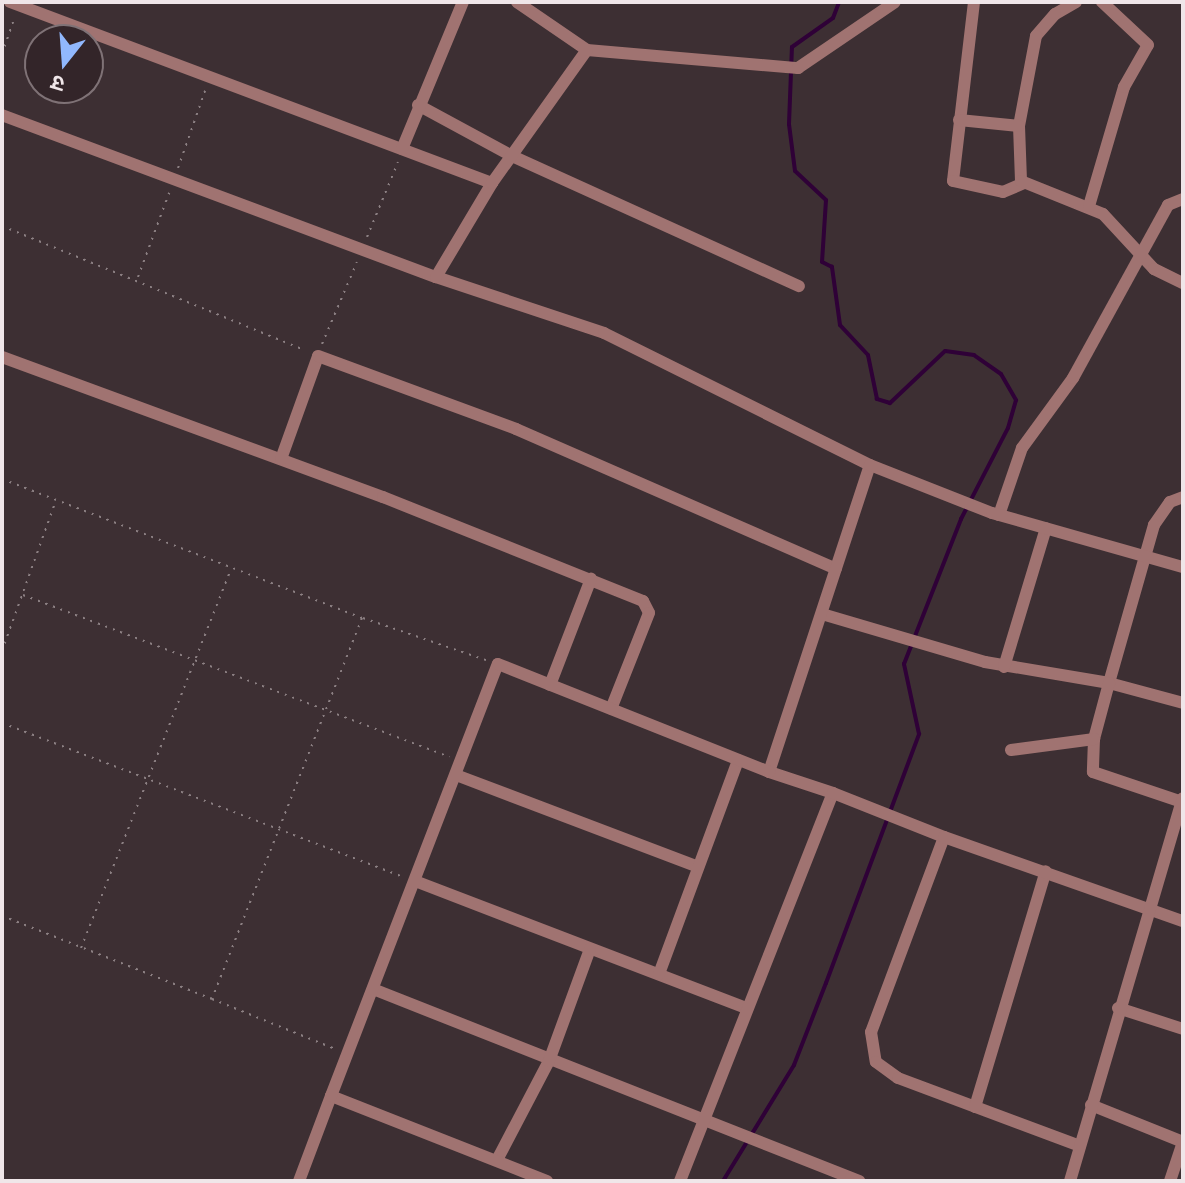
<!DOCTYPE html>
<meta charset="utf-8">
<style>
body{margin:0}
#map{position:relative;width:1185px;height:1183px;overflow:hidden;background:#3d2f33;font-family:"Open Sans","Noto Sans Devanagari",sans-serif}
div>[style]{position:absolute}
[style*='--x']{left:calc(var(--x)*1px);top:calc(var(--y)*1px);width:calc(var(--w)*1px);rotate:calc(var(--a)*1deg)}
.stream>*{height:4px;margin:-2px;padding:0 2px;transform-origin:2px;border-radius:2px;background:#2f0137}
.path>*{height:2px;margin-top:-1px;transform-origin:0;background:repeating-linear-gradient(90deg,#8c8083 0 2px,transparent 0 8px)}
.minor>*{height:12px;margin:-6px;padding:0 6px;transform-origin:6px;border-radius:6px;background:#a07371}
span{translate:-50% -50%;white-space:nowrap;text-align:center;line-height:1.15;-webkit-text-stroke:8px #332529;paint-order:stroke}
.frame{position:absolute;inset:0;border:4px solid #f0e6e9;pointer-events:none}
.north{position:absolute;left:24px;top:24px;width:80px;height:80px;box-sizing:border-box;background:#332529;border:2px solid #7f7276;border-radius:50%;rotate:197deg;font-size:22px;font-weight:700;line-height:32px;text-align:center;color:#f0e6e9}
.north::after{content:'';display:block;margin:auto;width:28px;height:36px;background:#91b8fd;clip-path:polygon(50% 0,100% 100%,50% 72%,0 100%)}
</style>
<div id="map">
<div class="stream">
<i style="--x:723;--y:1181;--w:136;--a:-58.5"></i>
<i style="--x:794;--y:1065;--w:88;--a:-68.7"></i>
<i style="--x:826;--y:983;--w:266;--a:-69.5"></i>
<i style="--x:919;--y:734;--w:72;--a:-102.1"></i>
<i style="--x:904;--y:664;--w:156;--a:-68.5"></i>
<i style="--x:961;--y:519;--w:102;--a:-62.7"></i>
<i style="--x:1008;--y:428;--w:29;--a:-74"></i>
<i style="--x:1016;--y:400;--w:30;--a:-120"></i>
<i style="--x:1001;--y:374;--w:33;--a:-145"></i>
<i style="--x:974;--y:355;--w:29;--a:-172"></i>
<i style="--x:945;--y:351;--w:76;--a:136.6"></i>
<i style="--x:890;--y:403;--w:14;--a:-163"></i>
<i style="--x:877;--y:399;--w:45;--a:-101.6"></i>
<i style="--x:868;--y:355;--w:41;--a:-133"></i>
<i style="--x:840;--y:325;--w:59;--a:-97.9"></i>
<i style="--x:832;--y:267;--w:11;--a:-153"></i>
<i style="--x:822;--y:262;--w:62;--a:-86.3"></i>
<i style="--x:826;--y:200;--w:42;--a:-136.9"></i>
<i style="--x:795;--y:171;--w:47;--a:-97.3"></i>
<i style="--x:789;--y:124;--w:77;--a:-87.8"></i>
<i style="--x:792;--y:47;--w:50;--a:-35.3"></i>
<i style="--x:833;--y:18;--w:17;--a:-69"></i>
</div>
<div class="path">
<i style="--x:2;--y:54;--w:39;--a:-71"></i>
<i style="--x:178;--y:168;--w:82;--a:-70.7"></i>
<i style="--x:2;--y:226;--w:327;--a:22.3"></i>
<i style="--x:367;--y:237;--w:81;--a:-67.5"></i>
<i style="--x:138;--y:277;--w:90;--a:-69.7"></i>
<i style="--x:322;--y:344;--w:89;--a:-66.9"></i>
<i style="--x:2;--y:479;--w:386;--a:21.1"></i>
<i style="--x:362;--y:618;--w:409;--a:111.5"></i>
<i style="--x:212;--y:999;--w:226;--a:-158.4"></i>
<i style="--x:23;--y:595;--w:456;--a:20.8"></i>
<i style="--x:363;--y:618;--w:130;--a:18.9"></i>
<i style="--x:2;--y:651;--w:157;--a:-70.3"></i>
<i style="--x:2;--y:723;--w:427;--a:21"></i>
<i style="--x:81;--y:948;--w:405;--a:-68.4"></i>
<i style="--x:212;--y:999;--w:133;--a:22.1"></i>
</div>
<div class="minor">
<i style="--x:10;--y:2;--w:515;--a:20.58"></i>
<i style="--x:974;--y:2;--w:180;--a:96.7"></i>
<i style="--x:953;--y:181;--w:51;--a:12.4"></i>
<i style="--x:1003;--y:192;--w:21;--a:-23"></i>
<i style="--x:1076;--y:2;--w:24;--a:150"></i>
<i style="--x:1055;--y:14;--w:29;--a:131"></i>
<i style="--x:1036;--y:36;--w:92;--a:100.7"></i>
<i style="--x:1019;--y:126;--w:55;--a:87.9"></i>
<i style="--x:1021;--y:181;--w:88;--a:21.9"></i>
<i style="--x:1103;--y:214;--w:75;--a:47.2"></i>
<i style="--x:1154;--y:269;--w:32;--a:26"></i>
<i style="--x:587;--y:50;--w:212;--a:4.9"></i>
<i style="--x:798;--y:68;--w:117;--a:-34.2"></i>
<i style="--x:418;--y:105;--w:107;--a:28.5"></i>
<i style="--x:512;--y:156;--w:315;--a:24.4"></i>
<i style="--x:2;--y:115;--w:463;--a:20.5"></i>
<i style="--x:436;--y:277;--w:177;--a:18.4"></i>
<i style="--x:604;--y:333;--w:297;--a:26.4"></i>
<i style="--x:959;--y:120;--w:60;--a:5.7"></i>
<i style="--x:402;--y:149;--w:159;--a:-67.5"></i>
<i style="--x:1089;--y:206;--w:124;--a:-73.6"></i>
<i style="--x:1124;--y:87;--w:48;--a:-60.3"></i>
<i style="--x:1148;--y:45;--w:63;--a:-136.9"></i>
<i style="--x:436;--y:277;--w:109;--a:-59.2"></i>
<i style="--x:492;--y:183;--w:163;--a:-54.5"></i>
<i style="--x:587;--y:50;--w:85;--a:-145.6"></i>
<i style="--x:2;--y:357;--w:406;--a:20.2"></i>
<i style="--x:383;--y:497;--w:280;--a:21.8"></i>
<i style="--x:643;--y:601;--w:13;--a:63"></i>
<i style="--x:649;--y:613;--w:103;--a:111.6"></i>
<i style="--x:281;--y:459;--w:109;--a:-70.2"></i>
<i style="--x:318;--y:356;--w:211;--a:20.2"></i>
<i style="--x:516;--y:429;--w:349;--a:23.6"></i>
<i style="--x:1183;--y:497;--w:14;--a:159"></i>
<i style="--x:1170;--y:502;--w:28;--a:125"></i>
<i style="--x:1154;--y:525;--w:164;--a:105.9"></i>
<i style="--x:1109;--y:683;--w:77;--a:15.1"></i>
<i style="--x:999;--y:515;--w:71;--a:-71.1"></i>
<i style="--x:1022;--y:448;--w:87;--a:-53.9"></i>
<i style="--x:1073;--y:378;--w:197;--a:-61.2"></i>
<i style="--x:1168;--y:205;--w:16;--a:-22"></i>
<i style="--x:822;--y:614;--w:170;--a:16.4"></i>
<i style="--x:985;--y:662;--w:126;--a:9.6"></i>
<i style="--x:1109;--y:683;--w:58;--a:105"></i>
<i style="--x:1094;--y:739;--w:33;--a:92"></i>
<i style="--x:1093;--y:772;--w:94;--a:18.6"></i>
<i style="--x:1004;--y:667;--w:145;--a:-73.2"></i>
<i style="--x:550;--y:685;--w:114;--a:-68.9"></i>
<i style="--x:1011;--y:750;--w:84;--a:-7.5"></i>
<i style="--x:456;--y:775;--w:259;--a:20.8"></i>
<i style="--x:833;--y:793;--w:67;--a:-161.8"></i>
<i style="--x:769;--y:772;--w:323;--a:-71.8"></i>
<i style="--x:870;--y:465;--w:131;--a:21.5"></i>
<i style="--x:992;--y:513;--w:198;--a:15.8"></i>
<i style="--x:944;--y:837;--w:208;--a:110.5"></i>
<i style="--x:871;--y:1032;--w:30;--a:81"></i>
<i style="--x:876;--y:1062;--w:27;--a:36"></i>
<i style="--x:898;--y:1078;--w:194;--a:20.5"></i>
<i style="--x:415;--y:881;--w:355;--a:21"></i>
<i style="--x:659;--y:974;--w:228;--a:-69.7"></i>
<i style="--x:373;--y:989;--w:523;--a:21.56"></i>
<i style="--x:1118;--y:1008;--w:68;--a:17.9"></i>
<i style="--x:1091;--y:1105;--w:99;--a:21.9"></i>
<i style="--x:975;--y:1107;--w:246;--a:-73.3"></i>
<i style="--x:497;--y:1160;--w:112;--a:-62.3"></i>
<i style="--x:549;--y:1061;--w:119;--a:-69.9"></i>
<i style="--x:299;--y:1181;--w:91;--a:-69.4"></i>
<i style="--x:547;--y:1181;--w:232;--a:-158.5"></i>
<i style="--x:331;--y:1096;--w:463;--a:-68.9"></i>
<i style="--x:498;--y:664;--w:292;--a:21.7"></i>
<i style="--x:680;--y:1181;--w:417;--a:-68.5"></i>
<i style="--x:833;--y:793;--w:119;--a:21.6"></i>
<i style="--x:944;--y:837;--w:253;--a:19.4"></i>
<i style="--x:1070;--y:1181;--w:399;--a:-73.6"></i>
<i style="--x:1170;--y:1181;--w:41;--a:-71.6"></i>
</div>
<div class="frame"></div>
<div class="north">उ</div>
</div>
